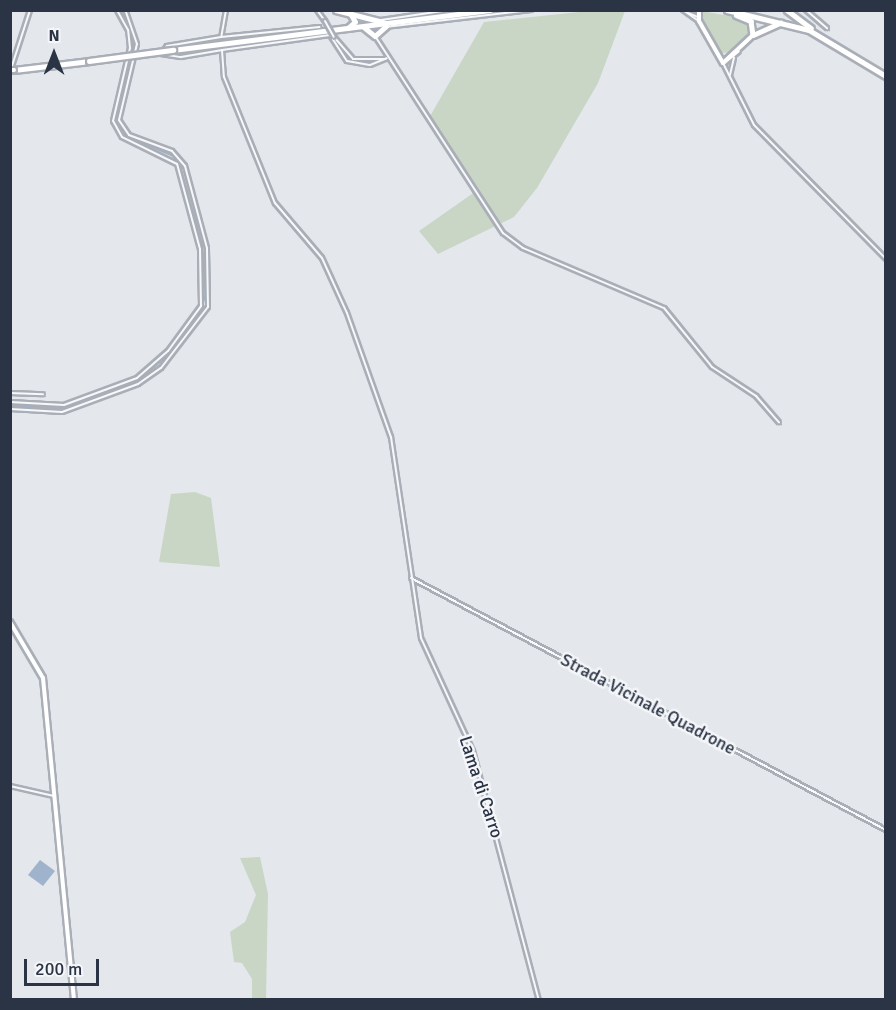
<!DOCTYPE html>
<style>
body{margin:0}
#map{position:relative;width:896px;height:1010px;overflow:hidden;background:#e4e7ec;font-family:Signika,sans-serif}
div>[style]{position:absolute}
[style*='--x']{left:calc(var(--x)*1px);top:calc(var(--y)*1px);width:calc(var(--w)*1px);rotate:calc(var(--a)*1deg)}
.green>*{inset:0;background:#c9d6c5}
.water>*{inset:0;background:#9fb4cc}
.stream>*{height:1.5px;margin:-0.75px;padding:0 0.75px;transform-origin:0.75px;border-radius:0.75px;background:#9fb4cc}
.roads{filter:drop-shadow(2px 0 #a9aeb7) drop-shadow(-2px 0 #a9aeb7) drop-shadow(0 2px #a9aeb7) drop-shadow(0 -2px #a9aeb7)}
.street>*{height:2px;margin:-1px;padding:0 1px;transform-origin:1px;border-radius:1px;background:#f7f8fa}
.secondary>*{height:4px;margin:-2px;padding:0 2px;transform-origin:2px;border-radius:2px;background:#fff}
.primary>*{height:4.5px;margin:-2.25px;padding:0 2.25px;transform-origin:2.25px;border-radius:2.25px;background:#fff}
.bridges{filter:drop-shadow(2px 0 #a9aeb7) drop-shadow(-2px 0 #a9aeb7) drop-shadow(0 2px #a9aeb7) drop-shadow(0 -2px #a9aeb7)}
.street-bridge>*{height:2px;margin:-1px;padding:0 1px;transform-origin:1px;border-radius:1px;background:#f7f8fa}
.primary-bridge>*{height:4.5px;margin:-2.25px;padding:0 2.25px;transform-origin:2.25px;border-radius:2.25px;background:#fff}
span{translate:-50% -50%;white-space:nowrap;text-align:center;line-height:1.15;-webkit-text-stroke:5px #f4f6f9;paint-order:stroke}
.street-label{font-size:18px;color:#2b3445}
.frame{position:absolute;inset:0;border:12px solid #2b3445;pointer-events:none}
.north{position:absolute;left:24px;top:24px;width:60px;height:60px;-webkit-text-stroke:4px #f4f6f9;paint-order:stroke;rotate:0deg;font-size:16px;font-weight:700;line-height:24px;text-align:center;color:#2b3445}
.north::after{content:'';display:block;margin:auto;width:21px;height:27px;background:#2b3445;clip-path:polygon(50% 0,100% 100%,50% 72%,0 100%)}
.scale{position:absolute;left:24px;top:959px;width:75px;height:27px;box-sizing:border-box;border:3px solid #2b3445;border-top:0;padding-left:8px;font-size:18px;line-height:21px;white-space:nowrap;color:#2b3445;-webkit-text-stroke:4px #f4f6f9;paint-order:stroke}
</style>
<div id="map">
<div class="green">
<i style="clip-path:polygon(589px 11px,625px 11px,598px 83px,537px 188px,514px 217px,438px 254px,419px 231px,479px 189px,429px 118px,484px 22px)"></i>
<i style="clip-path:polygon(701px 11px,746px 19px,751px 33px,734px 52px,722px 53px,701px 22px)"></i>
<i style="clip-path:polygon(195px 492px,211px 498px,220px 567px,159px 562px,171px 494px)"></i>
<i style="clip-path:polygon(260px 857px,268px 894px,266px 999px,252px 999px,252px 979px,242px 963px,234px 962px,230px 932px,245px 922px,256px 895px,240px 858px)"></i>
</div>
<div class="water">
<i style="clip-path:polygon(40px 860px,55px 871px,43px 886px,28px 875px)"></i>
</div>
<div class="stream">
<i style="--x:121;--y:10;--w:15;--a:62"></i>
<i style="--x:120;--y:95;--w:49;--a:-74.5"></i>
<i style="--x:133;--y:48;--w:18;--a:-96"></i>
<i style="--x:115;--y:115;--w:24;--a:62"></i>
<i style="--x:126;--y:136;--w:54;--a:22.8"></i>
<i style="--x:179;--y:161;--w:88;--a:74.2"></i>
<i style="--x:203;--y:246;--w:49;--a:86.5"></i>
<i style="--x:206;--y:295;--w:22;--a:108"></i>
<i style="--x:10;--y:405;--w:53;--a:4.3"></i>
<i style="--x:63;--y:409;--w:79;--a:-20.7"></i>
<i style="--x:137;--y:381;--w:47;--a:-39.8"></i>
</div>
<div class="roads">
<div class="street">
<i style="--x:226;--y:10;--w:27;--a:100"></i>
<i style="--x:221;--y:37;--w:55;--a:170.5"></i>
<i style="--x:167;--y:46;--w:10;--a:127"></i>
<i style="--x:161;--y:54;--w:20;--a:9"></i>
<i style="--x:181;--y:57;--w:42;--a:-9.7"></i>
<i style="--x:222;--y:50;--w:27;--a:86"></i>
<i style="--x:224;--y:77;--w:136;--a:68"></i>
<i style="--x:275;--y:203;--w:72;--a:49.5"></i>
<i style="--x:322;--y:258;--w:60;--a:65.6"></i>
<i style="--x:347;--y:313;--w:132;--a:70.5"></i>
<i style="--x:391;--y:437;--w:203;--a:81.5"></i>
<i style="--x:421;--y:638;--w:124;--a:65.3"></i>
<i style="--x:473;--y:751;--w:258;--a:75.2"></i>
<i style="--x:317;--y:10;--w:14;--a:54"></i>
<i style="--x:683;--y:10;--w:19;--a:35"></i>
<i style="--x:806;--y:10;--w:28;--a:41"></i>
<i style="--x:688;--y:13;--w:11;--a:22"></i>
<i style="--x:381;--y:20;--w:69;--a:-8.4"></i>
<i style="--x:385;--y:27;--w:147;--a:-6.6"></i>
<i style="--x:375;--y:36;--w:235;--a:57"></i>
<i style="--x:503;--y:233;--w:25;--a:37"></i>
<i style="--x:523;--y:248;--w:153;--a:23.1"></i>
<i style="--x:664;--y:308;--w:76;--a:50.9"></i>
<i style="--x:712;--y:367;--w:53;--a:33.4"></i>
<i style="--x:756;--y:396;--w:35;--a:49"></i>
<i style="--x:221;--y:37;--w:99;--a:-5.8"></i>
<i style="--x:334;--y:37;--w:29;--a:49"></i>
<i style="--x:353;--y:59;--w:32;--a:0"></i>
<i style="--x:222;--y:50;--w:109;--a:-7.9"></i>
<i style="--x:330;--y:35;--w:31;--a:57"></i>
<i style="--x:347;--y:61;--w:23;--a:10"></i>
<i style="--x:370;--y:65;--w:18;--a:-22"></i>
<i style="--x:723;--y:63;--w:69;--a:63.4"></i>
<i style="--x:754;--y:125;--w:188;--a:45.4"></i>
<i style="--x:10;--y:72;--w:65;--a:-72.1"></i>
<i style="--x:730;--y:75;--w:18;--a:-77"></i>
<i style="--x:10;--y:393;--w:33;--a:2"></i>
<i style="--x:10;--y:402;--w:54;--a:3.2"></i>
<i style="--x:64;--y:405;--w:78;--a:-20.3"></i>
<i style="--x:137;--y:378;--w:41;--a:-41.1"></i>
<i style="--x:168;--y:351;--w:56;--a:-53.7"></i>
<i style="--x:201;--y:306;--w:57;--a:-91"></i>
<i style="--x:200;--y:249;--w:88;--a:-105.1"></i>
<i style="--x:177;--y:164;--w:61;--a:-153.9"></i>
<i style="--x:122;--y:137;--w:18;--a:-119"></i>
<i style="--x:113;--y:121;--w:75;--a:-76.9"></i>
<i style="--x:130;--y:48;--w:18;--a:-96"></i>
<i style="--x:128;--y:30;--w:23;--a:-119"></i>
<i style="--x:10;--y:409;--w:52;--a:3.3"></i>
<i style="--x:62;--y:412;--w:81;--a:-20.2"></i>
<i style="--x:138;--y:384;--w:28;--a:-35"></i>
<i style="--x:161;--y:368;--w:77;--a:-52.4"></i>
<i style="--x:208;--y:307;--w:59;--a:-91"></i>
<i style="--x:207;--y:248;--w:85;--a:-105"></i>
<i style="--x:185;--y:166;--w:20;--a:-131"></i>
<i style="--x:172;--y:151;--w:46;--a:-159.6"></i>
<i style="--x:129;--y:135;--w:18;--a:-124"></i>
<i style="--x:119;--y:120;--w:78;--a:-76.7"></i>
<i style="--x:137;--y:44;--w:36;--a:-109"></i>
<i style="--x:411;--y:578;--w:538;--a:27.95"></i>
<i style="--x:10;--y:786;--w:45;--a:12.8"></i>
</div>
<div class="secondary">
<i style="--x:699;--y:10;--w:11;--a:90"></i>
<i style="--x:699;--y:21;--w:48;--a:60.3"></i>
<i style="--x:723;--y:63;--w:41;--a:-43"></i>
<i style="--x:723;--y:63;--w:19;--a:-39"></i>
<i style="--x:10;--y:622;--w:65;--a:59.5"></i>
<i style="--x:43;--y:678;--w:323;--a:84.5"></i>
</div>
<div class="primary">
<i style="--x:336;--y:10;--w:49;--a:14.3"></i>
<i style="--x:727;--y:10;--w:84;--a:13.7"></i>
<i style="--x:809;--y:30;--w:90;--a:30.9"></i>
<i style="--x:787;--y:10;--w:30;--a:37"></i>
<i style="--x:736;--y:15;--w:16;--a:22"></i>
<i style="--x:751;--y:21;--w:14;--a:82"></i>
<i style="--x:364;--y:27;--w:14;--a:39"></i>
<i style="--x:375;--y:36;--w:15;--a:-42"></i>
<i style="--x:348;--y:28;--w:9;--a:-41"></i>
<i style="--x:355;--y:22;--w:8;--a:-120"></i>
<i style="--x:753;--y:35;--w:30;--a:-24"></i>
<i style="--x:173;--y:50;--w:319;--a:-7.2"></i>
<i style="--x:14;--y:70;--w:76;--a:-6.8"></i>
</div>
</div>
<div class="bridges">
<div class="street-bridge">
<i style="--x:325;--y:21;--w:18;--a:61"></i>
</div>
<div class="primary-bridge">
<i style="--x:89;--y:61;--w:85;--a:-7.5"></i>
<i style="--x:10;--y:70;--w:4;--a:0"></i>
</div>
</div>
<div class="street-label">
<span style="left:648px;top:704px;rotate:28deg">Strada Vicinale Quadrone</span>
<span style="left:481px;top:787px;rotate:72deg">Lama di Carro</span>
</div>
<div class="frame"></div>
<div class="north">N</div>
<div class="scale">200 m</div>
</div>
